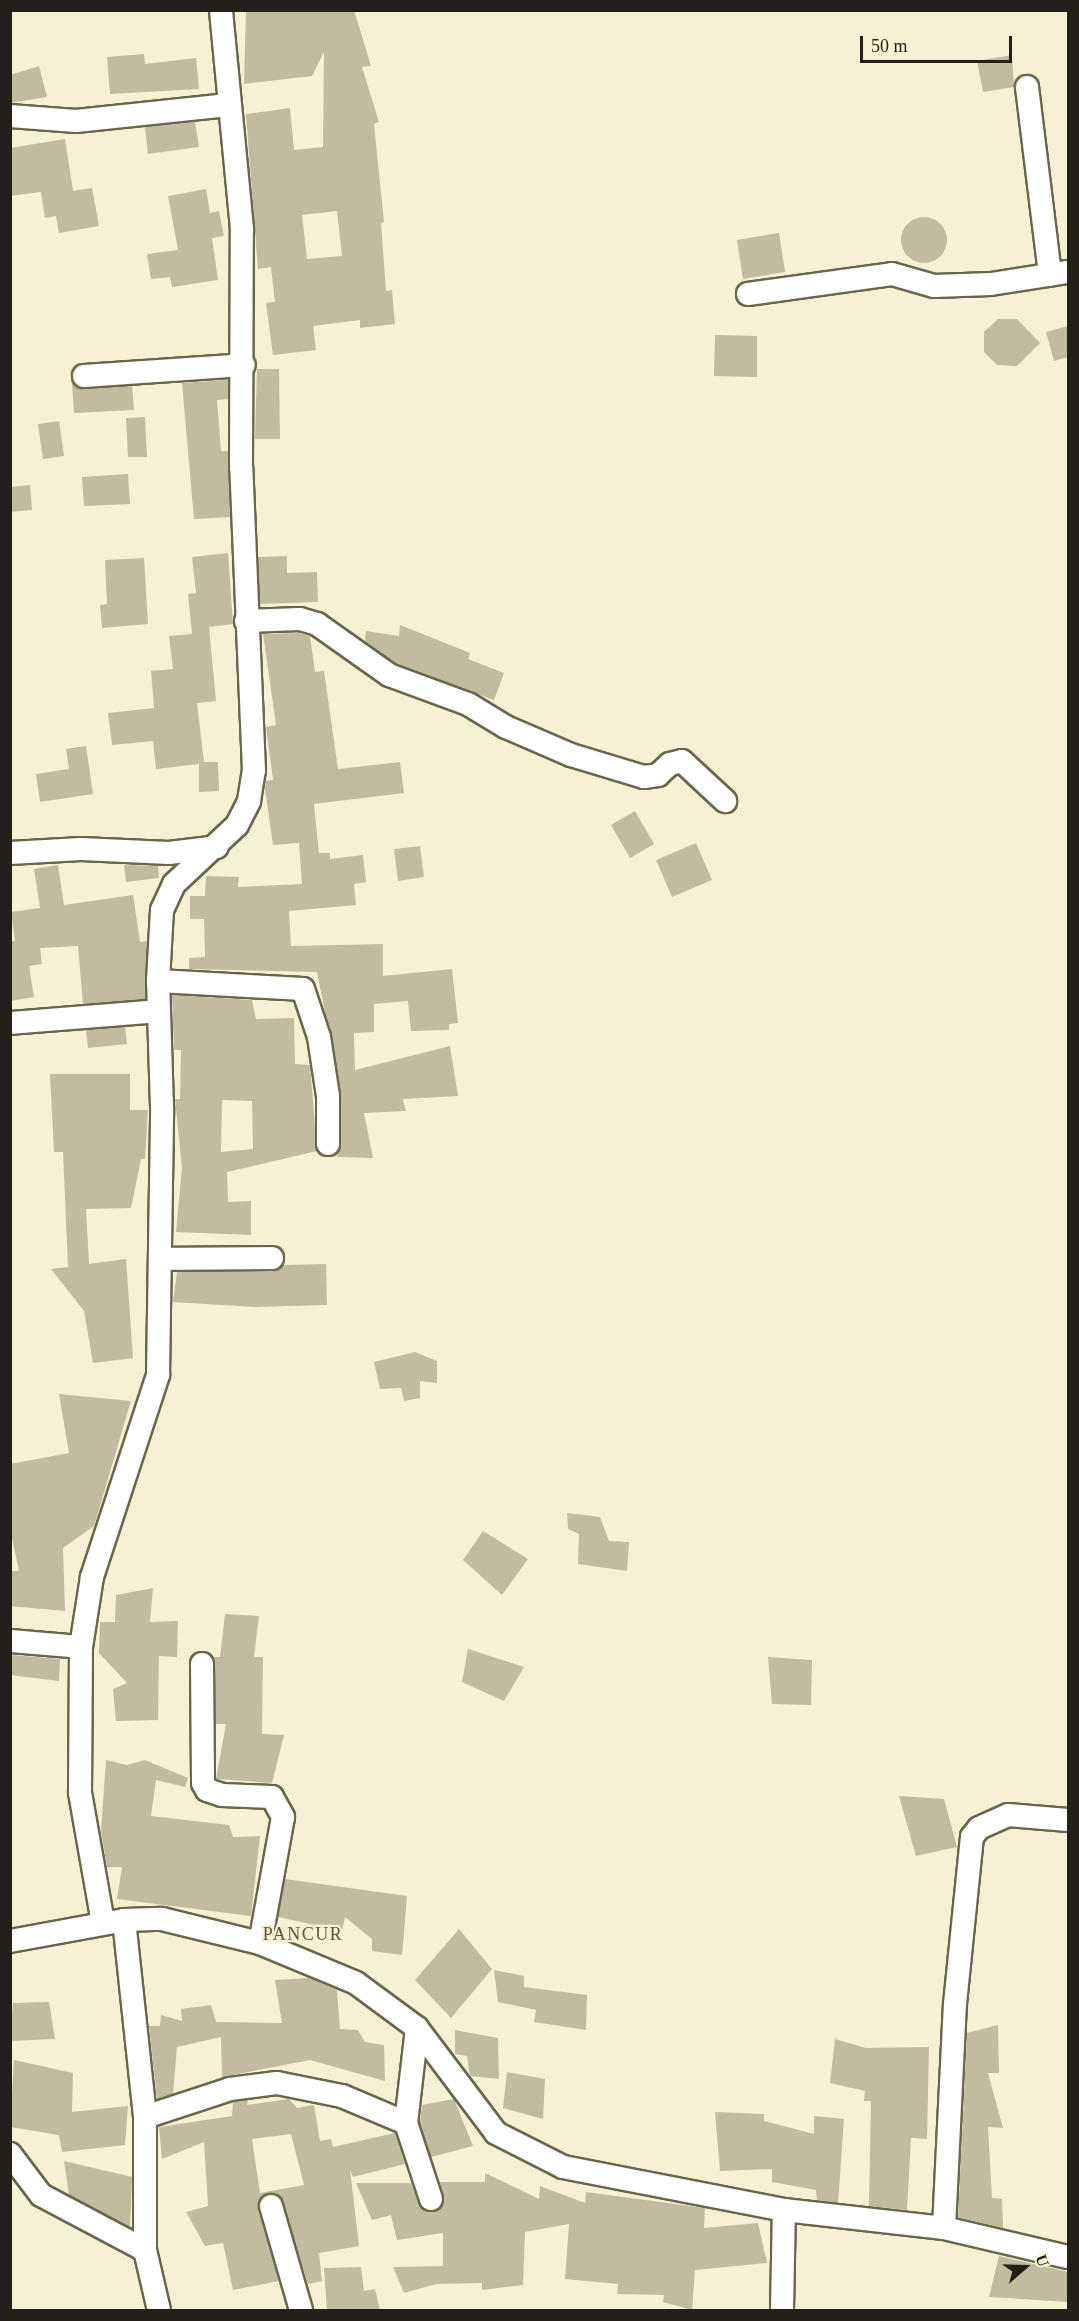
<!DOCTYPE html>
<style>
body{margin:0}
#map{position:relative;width:1079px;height:2321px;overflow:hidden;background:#f5f1d5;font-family:Georgia,serif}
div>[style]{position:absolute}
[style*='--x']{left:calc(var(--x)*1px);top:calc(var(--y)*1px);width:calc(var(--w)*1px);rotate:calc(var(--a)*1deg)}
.building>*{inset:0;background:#bfbca0}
.round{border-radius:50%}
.roads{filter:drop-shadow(2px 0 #69664d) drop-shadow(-2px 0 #69664d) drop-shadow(0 2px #69664d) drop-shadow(0 -2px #69664d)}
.minor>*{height:22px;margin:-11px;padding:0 11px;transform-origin:11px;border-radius:11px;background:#fff}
span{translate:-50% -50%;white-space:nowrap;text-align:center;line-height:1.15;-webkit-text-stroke:4.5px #f5f1d5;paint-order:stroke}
.quarter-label{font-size:18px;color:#59563d;letter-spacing:1.5px}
.frame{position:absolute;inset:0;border:12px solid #232117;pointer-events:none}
.north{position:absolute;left:995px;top:2237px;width:60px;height:60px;-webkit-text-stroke:4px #f5f1d5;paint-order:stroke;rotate:70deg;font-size:16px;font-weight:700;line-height:24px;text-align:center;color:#232117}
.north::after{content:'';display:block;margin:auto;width:21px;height:27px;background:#232117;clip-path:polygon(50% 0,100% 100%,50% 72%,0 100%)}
.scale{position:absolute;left:860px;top:36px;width:152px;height:27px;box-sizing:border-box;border:3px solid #232117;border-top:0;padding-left:8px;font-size:18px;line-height:21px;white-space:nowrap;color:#232117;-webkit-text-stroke:4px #f5f1d5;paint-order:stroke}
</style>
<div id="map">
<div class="building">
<i style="clip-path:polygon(evenodd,246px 10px,354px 10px,371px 66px,362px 67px,379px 122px,374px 124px,384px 222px,381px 223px,386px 291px,392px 290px,395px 324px,360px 328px,360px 320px,313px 326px,316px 350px,273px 355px,266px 303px,275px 302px,271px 267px,258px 269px,246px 114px,290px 108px,294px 150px,323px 147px,324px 52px,312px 76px,244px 84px,246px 10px,337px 211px,342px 256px,307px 259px,302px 215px,337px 211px)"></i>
<i style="clip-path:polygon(144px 54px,145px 64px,196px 58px,199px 89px,110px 94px,107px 57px)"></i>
<i style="clip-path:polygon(1012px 55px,1014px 87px,983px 92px,977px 61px)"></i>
<i style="clip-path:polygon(39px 66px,47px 97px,10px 103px,10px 75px)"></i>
<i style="clip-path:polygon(195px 122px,199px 147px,148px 154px,145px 127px)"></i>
<i style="clip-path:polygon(65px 139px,73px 191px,92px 188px,99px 226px,59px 233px,56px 216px,45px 218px,41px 192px,10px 196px,10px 148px)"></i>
<i style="clip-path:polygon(206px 189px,210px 213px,219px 211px,224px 236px,212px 238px,218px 280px,172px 287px,170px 277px,151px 279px,147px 254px,178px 250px,168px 196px)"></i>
<i class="round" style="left:901px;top:217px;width:46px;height:46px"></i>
<i style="clip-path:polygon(779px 233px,785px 272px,743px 279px,737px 240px)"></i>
<i style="clip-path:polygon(998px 319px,1017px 319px,1040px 343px,1017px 366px,997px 365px,984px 352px,984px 332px)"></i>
<i style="clip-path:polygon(1068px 326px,1068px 357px,1054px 361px,1046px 332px)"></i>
<i style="clip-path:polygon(715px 335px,757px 336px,757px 377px,714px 376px)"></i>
<i style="clip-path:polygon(257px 369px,279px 369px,280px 439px,255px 439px)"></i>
<i style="clip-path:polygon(228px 380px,228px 399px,217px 400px,221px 451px,228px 451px,230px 517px,194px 519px,182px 383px)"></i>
<i style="clip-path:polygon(72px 383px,85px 389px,132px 386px,134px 410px,74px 413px)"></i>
<i style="clip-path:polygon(145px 417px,147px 457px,128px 457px,126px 418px)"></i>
<i style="clip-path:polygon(59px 421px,64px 456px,43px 459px,38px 424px)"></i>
<i style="clip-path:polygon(128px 474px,130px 504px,84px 506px,82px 477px)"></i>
<i style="clip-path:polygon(30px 485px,32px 510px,10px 512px,10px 487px)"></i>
<i style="clip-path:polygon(228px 553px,233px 624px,209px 627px,216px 701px,197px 703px,204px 762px,218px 762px,219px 791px,199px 792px,199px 764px,156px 769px,153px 741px,112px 745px,108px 713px,154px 708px,151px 671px,173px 669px,169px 636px,192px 634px,188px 594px,196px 593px,192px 557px)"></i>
<i style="clip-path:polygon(287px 556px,287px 573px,317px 572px,318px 602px,260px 604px,258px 557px)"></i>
<i style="clip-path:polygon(144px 558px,148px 624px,102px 628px,100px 605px,107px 604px,105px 560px)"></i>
<i style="clip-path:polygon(400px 625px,470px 653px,468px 659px,504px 673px,494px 700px,395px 663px,365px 641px,366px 631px,399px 636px)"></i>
<i style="clip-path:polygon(298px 633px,310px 636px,315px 672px,324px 671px,338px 769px,400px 762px,404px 793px,314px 804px,319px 853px,330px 853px,330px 859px,363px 855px,366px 882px,354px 884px,356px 905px,289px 911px,291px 946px,383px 944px,383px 976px,452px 969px,458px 1023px,449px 1024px,449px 1030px,411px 1031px,408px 1001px,374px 1004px,374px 1032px,354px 1033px,355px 1070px,450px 1046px,458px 1096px,403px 1099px,406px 1111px,364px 1113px,373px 1158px,337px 1157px,341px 1094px,317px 972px,189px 969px,189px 958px,205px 957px,204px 919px,190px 919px,190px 896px,205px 896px,206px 876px,239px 877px,238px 887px,302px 884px,299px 843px,273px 845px,265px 789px,266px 781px,273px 780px,266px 727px,276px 725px,263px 634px)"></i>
<i style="clip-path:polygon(86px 746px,93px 794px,40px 802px,36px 774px,69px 769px,66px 749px)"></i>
<i style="clip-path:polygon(635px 811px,654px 844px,630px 858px,611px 825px)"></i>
<i style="clip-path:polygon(696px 843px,712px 880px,672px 897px,656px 860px)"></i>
<i style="clip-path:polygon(420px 846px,424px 877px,398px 881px,394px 849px)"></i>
<i style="clip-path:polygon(58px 865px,64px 905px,133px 895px,140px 942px,147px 941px,145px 999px,83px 1004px,78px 946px,40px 948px,42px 964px,29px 966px,34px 997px,10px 1001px,10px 941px,15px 941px,11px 912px,40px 908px,34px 869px)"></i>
<i style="clip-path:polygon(124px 865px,158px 866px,159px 878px,126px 882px)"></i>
<i style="clip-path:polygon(evenodd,172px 995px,252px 1000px,256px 1019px,294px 1018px,295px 1064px,310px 1065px,317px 1151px,227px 1172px,228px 1202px,251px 1201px,251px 1235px,176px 1232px,182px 1168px,175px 1099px,180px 1099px,181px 1050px,174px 1050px,172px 995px,222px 1100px,252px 1101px,253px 1149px,221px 1152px,222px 1100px)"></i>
<i style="clip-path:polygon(125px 1027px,127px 1044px,88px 1048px,86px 1030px)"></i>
<i style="clip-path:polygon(50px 1074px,130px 1074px,130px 1110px,148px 1110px,145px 1159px,141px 1159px,131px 1208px,86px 1209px,89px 1264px,126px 1259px,133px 1358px,93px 1363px,84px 1311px,51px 1269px,68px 1267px,63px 1152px,54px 1152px)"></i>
<i style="clip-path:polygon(326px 1264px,327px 1305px,255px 1307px,173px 1302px,177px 1272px,272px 1272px,283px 1265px)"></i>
<i style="clip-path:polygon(415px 1352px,437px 1361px,437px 1383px,420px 1381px,420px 1398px,404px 1401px,401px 1388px,380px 1389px,374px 1362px)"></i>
<i style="clip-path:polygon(59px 1394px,131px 1401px,94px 1526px,63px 1548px,65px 1611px,10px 1606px,10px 1571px,19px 1571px,10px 1529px,10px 1464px,69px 1453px)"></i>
<i style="clip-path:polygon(567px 1513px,600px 1517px,609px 1541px,629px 1542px,627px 1571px,578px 1564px,579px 1534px,568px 1529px)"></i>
<i style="clip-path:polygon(483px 1531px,528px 1559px,502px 1595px,463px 1560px)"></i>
<i style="clip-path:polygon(153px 1588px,150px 1622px,178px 1621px,177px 1657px,159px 1656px,158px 1720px,116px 1721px,113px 1689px,127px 1683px,99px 1653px,100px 1622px,115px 1622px,116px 1595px)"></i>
<i style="clip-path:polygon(225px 1614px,259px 1616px,254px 1657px,263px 1657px,262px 1734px,284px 1735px,272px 1783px,216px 1779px,226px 1724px,216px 1724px,214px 1657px,220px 1657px)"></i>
<i style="clip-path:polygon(468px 1649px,524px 1667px,504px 1701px,462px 1682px)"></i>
<i style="clip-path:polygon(12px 1655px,60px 1659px,59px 1681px,10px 1675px)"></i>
<i style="clip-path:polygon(768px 1657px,812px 1660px,811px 1705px,772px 1704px)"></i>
<i style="clip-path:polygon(106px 1760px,127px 1765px,145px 1760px,188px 1778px,185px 1787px,156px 1780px,151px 1816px,229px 1825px,233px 1837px,260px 1836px,251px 1916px,117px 1899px,122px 1867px,107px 1867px,101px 1831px)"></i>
<i style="clip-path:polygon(899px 1796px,944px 1799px,957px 1847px,916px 1856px)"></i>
<i style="clip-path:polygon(285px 1879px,407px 1896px,402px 1955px,372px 1951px,372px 1939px,345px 1917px,342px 1931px,278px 1917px)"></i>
<i style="clip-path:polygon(459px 1929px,492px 1969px,451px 2018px,415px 1980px)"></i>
<i style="clip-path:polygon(494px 1970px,524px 1976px,524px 1987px,587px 1995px,586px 2030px,534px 2022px,536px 2010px,498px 2002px)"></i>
<i style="clip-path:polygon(309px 1978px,337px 1990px,340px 2029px,358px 2030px,365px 2042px,384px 2045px,385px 2081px,310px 2060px,222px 2077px,221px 2037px,177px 2047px,173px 2094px,157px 2099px,149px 2026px,160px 2026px,161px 2015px,182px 2021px,181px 2009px,211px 2005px,216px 2022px,282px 2023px,275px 1980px)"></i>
<i style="clip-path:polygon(49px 2002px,55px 2039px,10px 2041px,13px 2003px)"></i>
<i style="clip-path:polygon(998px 2025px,999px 2073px,988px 2073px,1003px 2128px,988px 2127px,992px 2198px,1002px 2199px,1003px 2228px,958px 2217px,967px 2033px)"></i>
<i style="clip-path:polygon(455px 2030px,498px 2038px,499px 2079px,470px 2076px,467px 2056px,455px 2054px)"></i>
<i style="clip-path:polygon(835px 2039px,866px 2048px,929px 2047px,927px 2139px,911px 2138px,907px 2210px,869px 2206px,871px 2101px,864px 2101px,865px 2091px,830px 2083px)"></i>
<i style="clip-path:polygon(14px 2060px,73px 2073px,72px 2112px,128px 2106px,125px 2145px,62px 2152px,59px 2135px,10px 2127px)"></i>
<i style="clip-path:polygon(507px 2072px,545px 2079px,543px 2119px,503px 2108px)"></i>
<i style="clip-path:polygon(evenodd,289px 2099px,297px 2108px,314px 2105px,320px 2141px,331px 2139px,333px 2147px,395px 2133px,405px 2164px,353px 2177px,350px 2169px,359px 2246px,319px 2253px,322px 2281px,308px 2284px,281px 2197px,274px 2193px,262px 2196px,258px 2210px,279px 2281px,233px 2290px,223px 2243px,205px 2246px,186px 2212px,208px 2206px,204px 2142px,162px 2159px,159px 2127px,232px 2116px,233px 2102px,248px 2100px,247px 2105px,289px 2099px,291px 2134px,304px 2185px,260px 2193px,252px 2139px,291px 2134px)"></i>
<i style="clip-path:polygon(454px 2099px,473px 2146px,431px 2157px,420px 2123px,422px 2105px)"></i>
<i style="clip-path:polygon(715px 2112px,764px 2114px,764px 2121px,814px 2134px,814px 2116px,844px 2119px,838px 2203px,817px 2200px,816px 2190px,772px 2182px,772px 2169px,720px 2171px)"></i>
<i style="clip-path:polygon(64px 2161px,132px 2177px,130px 2227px,69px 2195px)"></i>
<i style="clip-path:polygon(485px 2173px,539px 2199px,540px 2186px,585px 2203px,586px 2192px,705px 2208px,704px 2228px,758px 2223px,767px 2263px,695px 2270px,692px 2310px,663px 2302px,664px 2295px,617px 2294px,618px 2284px,565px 2279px,569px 2224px,525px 2232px,523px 2285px,482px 2290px,482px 2283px,436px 2284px,404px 2293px,393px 2267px,443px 2266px,443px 2233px,397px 2240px,391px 2215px,372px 2220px,356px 2183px,411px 2183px,422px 2209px,435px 2212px,444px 2201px,440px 2182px,485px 2182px)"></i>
<i style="clip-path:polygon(999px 2256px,1068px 2272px,1068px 2302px,989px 2297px)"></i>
<i style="clip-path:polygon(361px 2267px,364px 2291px,375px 2289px,380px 2310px,327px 2310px,324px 2268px)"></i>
</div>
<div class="roads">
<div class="minor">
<i style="--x:1027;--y:87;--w:189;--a:83"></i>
<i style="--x:10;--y:116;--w:66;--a:4.3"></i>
<i style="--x:76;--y:121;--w:153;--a:-6"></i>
<i style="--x:748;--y:294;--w:145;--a:-7.9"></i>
<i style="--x:892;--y:274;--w:44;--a:15.9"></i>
<i style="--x:934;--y:286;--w:57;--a:-2"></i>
<i style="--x:991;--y:284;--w:78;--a:-8.9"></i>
<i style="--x:84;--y:376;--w:160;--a:-3.9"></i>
<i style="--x:246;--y:621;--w:54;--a:-2.1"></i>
<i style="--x:300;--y:619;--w:18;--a:16"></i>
<i style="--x:317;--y:624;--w:88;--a:35.3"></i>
<i style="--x:389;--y:675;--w:84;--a:20.2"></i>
<i style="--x:468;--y:704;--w:44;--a:31.2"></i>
<i style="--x:506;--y:727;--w:71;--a:23.3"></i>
<i style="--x:571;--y:755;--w:76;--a:16.8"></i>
<i style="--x:644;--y:777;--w:14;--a:-8"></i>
<i style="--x:658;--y:775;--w:16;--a:-43"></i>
<i style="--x:670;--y:764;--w:12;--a:-14"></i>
<i style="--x:682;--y:761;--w:59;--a:42.9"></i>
<i style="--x:10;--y:853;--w:71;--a:-3.2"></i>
<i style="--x:81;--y:849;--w:88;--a:2.6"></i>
<i style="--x:169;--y:853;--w:48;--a:-7.1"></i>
<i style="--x:158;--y:981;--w:145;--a:3.2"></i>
<i style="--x:303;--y:989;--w:51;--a:71.6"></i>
<i style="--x:319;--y:1037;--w:60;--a:81.3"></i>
<i style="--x:328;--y:1096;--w:48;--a:90"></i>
<i style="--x:10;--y:1023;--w:149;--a:-4.6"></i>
<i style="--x:160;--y:1259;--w:112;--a:-0.5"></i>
<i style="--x:10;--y:1641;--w:71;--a:4.8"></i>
<i style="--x:202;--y:1664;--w:119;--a:89.5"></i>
<i style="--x:203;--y:1783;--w:8;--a:60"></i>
<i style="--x:207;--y:1790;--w:16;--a:18"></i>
<i style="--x:222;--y:1795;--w:50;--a:2.3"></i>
<i style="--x:272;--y:1797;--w:23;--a:61"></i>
<i style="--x:283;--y:1817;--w:128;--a:100.3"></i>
<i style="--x:124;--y:1920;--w:198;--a:83.9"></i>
<i style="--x:145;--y:2117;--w:133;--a:90"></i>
<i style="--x:145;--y:2250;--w:62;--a:76.9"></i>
<i style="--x:103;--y:1923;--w:133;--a:-100"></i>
<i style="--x:80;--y:1792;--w:145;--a:-89.6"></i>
<i style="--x:81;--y:1647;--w:71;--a:-81.1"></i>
<i style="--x:92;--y:1577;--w:213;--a:-71.9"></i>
<i style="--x:158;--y:1375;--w:268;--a:-89.1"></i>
<i style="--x:162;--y:1107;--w:126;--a:-91.8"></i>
<i style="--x:158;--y:981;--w:71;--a:-86.8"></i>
<i style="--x:162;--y:910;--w:29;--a:-65"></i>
<i style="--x:174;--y:884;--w:86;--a:-43.1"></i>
<i style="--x:237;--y:825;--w:27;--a:-63"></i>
<i style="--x:249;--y:801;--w:30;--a:-81"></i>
<i style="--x:254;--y:771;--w:304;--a:-92.4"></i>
<i style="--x:241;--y:467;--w:238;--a:-89.8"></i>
<i style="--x:242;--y:229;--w:220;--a:-95.5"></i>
<i style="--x:10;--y:1941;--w:116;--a:-10.4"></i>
<i style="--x:124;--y:1920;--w:38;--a:-2"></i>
<i style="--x:162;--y:1919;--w:101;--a:13.8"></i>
<i style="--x:260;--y:1943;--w:104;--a:22.6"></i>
<i style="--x:356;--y:1983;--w:76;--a:36.4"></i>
<i style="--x:417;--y:2028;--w:131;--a:53"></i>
<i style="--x:496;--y:2133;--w:75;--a:26.9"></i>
<i style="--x:563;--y:2167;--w:225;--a:11"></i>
<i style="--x:784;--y:2210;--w:161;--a:6.4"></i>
<i style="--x:944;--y:2228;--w:127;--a:13.2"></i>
<i style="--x:417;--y:2028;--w:96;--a:96.6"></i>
<i style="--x:406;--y:2123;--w:80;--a:71.8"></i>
<i style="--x:145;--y:2117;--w:89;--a:-18.2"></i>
<i style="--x:230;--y:2089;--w:47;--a:-7.3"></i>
<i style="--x:277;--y:2083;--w:66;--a:11.3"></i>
<i style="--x:342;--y:2096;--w:69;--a:22.9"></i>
<i style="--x:10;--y:2154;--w:51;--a:52.9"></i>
<i style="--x:41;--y:2195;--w:118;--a:27.9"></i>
<i style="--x:271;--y:2206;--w:108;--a:73.9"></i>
<i style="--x:944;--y:2228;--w:224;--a:-87.2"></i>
<i style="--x:955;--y:2004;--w:168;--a:-84.2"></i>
<i style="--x:972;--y:1837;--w:11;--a:-52"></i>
<i style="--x:979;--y:1828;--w:32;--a:-24"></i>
<i style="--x:1008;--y:1815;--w:60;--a:4.8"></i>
<i style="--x:782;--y:2310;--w:100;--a:-88.9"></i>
</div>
</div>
<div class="quarter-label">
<span style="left:303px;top:1934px">PANCUR</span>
</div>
<div class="frame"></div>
<div class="north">U</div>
<div class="scale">50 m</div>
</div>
